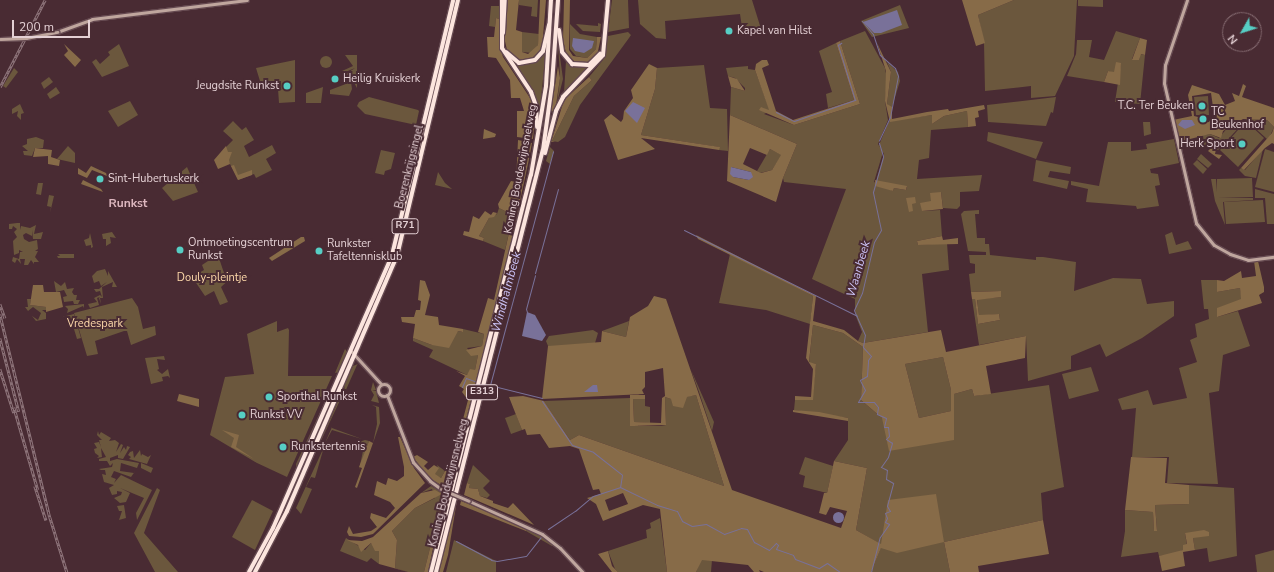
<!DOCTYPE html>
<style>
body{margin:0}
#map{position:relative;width:1274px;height:572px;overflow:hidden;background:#492b33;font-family:"Nunito Sans",sans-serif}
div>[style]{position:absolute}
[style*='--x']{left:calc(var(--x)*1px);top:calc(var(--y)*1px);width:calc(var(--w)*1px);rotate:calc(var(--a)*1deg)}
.green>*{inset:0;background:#6b573d}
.round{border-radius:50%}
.forest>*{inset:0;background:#876b48}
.water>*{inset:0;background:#797199}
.stream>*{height:1px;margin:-0.5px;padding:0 0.5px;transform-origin:0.5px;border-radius:0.5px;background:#797199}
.roads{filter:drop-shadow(1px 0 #654950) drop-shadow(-1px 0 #654950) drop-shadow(0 1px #654950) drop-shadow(0 -1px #654950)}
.secondary>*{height:3px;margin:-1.5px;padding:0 1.5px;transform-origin:1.5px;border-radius:1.5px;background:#bfa69e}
.secondary>.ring{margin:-1.5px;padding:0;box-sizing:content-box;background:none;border:3px solid #bfa69e;border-radius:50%}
.highway>*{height:4px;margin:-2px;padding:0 2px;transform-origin:2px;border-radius:2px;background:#fce5de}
.rail>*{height:2.5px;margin-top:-1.25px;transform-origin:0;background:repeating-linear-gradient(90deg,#492b33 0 3px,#90777d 0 6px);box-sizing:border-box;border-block:1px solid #90777d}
.bridges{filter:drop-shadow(1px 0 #654950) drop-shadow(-1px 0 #654950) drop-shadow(0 1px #654950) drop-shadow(0 -1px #654950)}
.secondary-bridge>*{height:3px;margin:-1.5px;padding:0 1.5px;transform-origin:1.5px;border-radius:1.5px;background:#bfa69e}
.dots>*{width:11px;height:11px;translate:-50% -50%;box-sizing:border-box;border:2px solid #492b33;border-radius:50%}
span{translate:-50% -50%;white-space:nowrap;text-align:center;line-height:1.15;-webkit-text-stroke:4px #492b33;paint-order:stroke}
.shield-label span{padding:1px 3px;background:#492b33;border:1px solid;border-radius:3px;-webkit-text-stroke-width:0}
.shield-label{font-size:10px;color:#e4d0d4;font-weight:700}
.poi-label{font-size:11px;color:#e4d0d4}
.left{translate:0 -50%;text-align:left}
.right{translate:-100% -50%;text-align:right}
.street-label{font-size:11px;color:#e4d0d4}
.park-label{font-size:11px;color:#fed9aa}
.neighbourhood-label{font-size:12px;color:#dcb6be;font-weight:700}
.water-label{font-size:12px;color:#cdc4f8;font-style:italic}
.north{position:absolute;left:1222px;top:12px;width:40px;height:40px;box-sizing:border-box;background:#492b33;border:1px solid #876d73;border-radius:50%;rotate:231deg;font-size:11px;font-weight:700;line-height:16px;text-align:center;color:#e4d0d4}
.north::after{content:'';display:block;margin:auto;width:14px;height:18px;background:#56cec4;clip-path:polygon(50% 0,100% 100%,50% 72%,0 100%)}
.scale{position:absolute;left:12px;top:20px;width:78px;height:18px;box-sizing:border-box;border:2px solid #e4d0d4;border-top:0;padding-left:5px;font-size:12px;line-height:14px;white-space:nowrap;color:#e4d0d4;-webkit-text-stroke:3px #492b33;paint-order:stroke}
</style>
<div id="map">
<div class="green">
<i style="clip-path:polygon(519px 0,538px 0,537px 17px,531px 16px,532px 7px,519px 5px)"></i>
<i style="clip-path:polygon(612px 0,628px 0,629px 28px,608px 32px)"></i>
<i style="clip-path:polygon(638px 0,752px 0,762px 32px,743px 34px,740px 14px,665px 21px,666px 39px,656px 38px,640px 24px)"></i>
<i style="clip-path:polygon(1014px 0,1077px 0,1074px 56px,1055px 96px,1031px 98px,1031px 86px,985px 91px,984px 43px,978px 15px)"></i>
<i style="clip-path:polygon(1078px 0,1103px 0,1103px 7px,1078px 6px)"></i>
<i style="clip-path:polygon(900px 5px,909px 28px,872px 37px,861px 21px)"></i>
<i style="clip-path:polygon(491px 6px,500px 6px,499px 19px,496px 18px,495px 27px,489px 26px)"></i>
<i style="clip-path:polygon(598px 23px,601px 24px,600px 32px,583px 31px,576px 24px,598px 26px)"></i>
<i style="clip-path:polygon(570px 24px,580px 34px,597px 37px,596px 49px,587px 58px,576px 56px,570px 49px)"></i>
<i style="clip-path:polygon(865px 31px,885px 68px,887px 79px,885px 101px,888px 120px,878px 144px,883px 152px,874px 182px,893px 191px,894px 188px,906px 190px,907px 187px,876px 181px,884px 154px,879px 145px,889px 121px,932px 115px,932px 124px,944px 116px,967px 111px,968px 127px,931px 130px,929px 158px,919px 160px,917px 179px,982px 175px,979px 191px,960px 192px,960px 206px,957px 209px,943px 208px,941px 192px,922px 211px,940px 210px,942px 236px,917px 241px,918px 245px,947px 243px,949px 270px,922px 274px,928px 332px,863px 343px,858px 341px,862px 332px,855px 314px,855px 299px,812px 279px,846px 189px,784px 182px,783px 178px,797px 144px,730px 115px,731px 87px,745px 91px,745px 88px,735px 78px,728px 76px,726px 68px,748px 66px,748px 69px,755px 70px,770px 111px,764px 114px,794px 125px,860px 104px,840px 41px)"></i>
<i style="clip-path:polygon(1116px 31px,1140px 38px,1132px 59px,1139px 60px,1140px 54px,1145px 55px,1140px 104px,1115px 102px,1121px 63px,1114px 73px,1108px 71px,1104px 82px,1067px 76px,1076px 54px,1077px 40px,1092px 40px,1089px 57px,1104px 60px)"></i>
<i style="clip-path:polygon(522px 32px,539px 34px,538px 45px,532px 53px,522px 52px)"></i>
<i style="clip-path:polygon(628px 32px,631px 35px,629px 38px,580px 105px,565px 137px,558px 142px,552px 141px,574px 96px,592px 80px,589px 77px,603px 60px,608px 36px)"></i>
<i style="clip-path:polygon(558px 42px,563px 79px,557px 103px,560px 78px)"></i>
<i style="clip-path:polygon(836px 43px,854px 100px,828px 108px,826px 94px,832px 92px,819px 51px)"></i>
<i style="clip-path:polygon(119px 44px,129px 66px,102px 77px,92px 62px,96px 59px,100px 64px,110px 55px,108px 52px)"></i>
<i style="clip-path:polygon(546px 49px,540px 109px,538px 109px,536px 101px,509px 57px,517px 63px,530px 64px,542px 55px)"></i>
<i style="clip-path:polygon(345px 55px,357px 55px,357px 88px,352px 79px,355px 74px,344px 79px,343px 76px,355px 68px,343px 73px,342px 71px,353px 66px)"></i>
<i class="round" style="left:320px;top:56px;width:12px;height:12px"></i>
<i style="clip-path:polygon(295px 60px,295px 102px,279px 103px,278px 89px,263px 91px,256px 68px)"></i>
<i style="clip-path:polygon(566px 61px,581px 67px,591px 65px,564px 92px)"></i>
<i style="clip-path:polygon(887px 62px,898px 72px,900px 81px,892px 107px,889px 107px,887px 104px,891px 72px)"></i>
<i style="clip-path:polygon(704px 65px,710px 108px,727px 109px,728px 151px,719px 150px,719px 147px,641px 135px,655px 89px,657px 68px)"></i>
<i style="clip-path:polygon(14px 68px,18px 72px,6px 88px,3px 86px)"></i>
<i style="clip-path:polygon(49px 77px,53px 82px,44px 89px,41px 83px)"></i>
<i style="clip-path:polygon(351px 82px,352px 89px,349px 96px,330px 94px,330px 98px,330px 90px)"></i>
<i style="clip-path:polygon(56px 87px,60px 93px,50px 99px,47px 94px)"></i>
<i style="clip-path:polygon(323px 87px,321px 103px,306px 103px,306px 93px)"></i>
<i style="clip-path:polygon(1208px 96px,1209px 115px,1196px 115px,1194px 97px)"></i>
<i style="clip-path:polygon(369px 97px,418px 110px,419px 111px,416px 125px,365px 114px,357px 106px,359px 102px)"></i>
<i style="clip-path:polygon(1056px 97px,1053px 113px,1051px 112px,1046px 126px,988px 122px,987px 105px)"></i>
<i style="clip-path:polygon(130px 101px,138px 115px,118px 127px,108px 111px)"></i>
<i style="clip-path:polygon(20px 104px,24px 113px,21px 114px,21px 120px,17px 116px,18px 111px,12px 114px,12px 109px)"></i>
<i style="clip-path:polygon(1248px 119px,1267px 120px,1274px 127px,1270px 136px,1267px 139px,1246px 120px,1218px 150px,1204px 147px,1203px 135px,1210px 134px,1219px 138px,1228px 127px)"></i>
<i style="clip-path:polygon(233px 121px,242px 130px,246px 127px,254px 140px,244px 146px,249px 157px,272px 145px,276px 153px,266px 159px,272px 170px,256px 178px,254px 174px,238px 180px,223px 150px,233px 140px,223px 131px)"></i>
<i style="clip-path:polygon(1246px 121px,1264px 138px,1238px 167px,1220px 150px)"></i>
<i style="clip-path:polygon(1143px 122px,1150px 122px,1151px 134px,1144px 136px)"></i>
<i style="clip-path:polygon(988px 132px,1043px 142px,1036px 159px,987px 141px)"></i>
<i style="clip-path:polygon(36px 137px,44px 140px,43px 148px,35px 148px,32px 156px,24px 155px,23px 151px,28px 151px,22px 146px,27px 144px,27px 139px)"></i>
<i style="clip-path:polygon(1174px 139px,1179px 163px,1150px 169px,1151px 173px,1158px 174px,1160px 185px,1155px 186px,1159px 206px,1137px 209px,1136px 206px,1086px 202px,1088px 189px,1071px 185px,1071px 181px,1099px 186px,1108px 142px,1131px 142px,1131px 151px,1147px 149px,1146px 144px)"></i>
<i style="clip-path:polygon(68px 146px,75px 153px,75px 163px,57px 159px)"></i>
<i style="clip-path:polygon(550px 147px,554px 151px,550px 164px,546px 161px)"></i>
<i style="clip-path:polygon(770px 149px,782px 155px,772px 170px,760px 173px,757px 171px)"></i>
<i style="clip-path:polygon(1263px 149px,1256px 178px,1245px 176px,1239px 170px,1241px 168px,1245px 170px)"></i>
<i style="clip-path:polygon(1265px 149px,1274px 152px,1274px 192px,1255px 187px)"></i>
<i style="clip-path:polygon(381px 150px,395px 153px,391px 169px,385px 171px,384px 175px,375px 173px)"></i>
<i style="clip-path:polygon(1201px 154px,1212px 164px,1208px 168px,1197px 159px)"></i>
<i style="clip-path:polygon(1036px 160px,1071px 167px,1070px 174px,1050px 171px,1048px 177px,1069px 181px,1067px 189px,1033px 181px)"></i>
<i style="clip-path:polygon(1197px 160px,1207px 169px,1203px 174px,1193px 164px)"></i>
<i style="clip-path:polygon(187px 167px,198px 192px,173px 201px,162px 188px)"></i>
<i style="clip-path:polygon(438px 172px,445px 183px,452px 189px,435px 185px)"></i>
<i style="clip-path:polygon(1252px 178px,1253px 197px,1218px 198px,1253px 198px,1253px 200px,1223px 202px,1225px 225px,1215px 201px,1211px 179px,1216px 179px,1217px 192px,1217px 179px)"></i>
<i style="clip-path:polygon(38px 183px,43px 183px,41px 195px,36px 194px)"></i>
<i style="clip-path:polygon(1255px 189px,1274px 194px,1274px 224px,1267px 224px,1265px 198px,1255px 198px)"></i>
<i style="clip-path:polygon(49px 195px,54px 196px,50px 213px,51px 207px,47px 206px)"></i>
<i style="clip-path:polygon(1263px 200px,1265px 222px,1226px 224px,1224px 202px)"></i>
<i style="clip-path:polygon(499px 208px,513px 215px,505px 250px,483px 241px,484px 238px,479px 236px,489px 218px,497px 214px)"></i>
<i style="clip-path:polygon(979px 210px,979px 214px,975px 214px,977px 238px,985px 238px,985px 244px,989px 244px,990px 255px,1036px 260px,1036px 257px,1043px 257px,1076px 262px,1074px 291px,1113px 278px,1141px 279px,1147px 304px,1174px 301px,1174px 316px,1142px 338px,1106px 357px,1100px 344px,1071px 356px,1071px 369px,1028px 381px,1026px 336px,979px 345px,972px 299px,975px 299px,978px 324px,1000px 320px,999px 314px,979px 316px,977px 299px,1001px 297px,1000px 291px,971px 292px,969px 274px,975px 273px,975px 264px,970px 263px,969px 255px,986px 255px,986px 252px,968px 251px,961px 214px,964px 211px)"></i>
<i style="clip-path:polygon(17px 223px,20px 223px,20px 230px,21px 226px,30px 228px,36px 225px,34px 234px,43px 232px,41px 239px,33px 239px,32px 230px,32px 236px,26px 233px,23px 235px,24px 239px,29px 242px,37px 240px,38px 249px,35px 251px,38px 251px,35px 257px,39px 262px,34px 262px,34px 264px,31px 260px,28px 265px,24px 265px,25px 259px,20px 259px,21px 264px,17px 259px,15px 263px,12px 261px,13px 257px,19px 259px,20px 252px,23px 252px,19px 250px,19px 253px,14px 255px,13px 241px,17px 237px,14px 232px,17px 229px,13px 226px,12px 229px,9px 229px,9px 224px)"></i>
<i style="clip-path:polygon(112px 232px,116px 238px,110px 237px,111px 243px,106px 246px,106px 239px,103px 239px,102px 234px)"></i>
<i style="clip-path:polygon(1172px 232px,1176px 245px,1188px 241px,1192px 249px,1169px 254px,1165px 235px)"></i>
<i style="clip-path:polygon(90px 233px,93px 247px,91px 248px,91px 245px,86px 246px,84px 240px,89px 238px)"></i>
<i style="clip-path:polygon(58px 254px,74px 254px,74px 258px,58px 258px,57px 256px,60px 256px)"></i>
<i style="clip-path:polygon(730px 254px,813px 296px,810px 324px,766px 310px,719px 303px)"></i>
<i style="clip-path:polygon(214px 257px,219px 258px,224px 273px,231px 278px,221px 287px,228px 302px,220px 305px,214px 291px,205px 296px,192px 277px,204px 270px,202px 265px)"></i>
<i style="clip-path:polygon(105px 269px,108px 276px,108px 271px,117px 287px,112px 287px,113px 282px,102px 287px,103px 298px,100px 298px,101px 304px,99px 298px,100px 297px,97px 298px,99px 305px,90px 308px,88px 304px,97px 302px,94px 298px,100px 295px,102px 297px,100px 291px,96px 292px,94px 289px,99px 289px,107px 282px,101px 286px,99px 281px,94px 283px,92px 276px,97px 271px)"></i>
<i style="clip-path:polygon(1201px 280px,1217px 280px,1217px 292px,1240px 288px,1242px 300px,1217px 317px,1238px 311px,1250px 346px,1223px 355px,1219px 391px,1209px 393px,1218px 484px,1167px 483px,1169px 457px,1132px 457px,1136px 408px,1122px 410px,1118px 399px,1148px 390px,1153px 405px,1187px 398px,1179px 368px,1197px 362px,1190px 340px,1197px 337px,1195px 324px,1209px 319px,1208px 309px,1204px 309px)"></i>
<i style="clip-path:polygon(54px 281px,61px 286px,65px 282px,67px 289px,74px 288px,72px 292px,74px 295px,77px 295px,76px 300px,80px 300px,78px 304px,74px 304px,73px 301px,64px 302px,63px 297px,67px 296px,64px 290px,56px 292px)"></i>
<i style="clip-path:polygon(132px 298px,138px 307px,143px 329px,155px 326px,156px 335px,131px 345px,127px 331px,124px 331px,95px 341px,98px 354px,87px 356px,74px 313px)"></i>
<i style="clip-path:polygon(27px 299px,31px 299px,30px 305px,46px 307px,46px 310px,42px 310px,46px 313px,46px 319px,36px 321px,32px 316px,38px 320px,41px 313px,33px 307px,28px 311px,25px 307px,28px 307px)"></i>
<i style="clip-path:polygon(84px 304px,84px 308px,83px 306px,67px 313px,68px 309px,65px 306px)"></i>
<i style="clip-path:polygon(74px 314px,81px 338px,77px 339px,70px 316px,62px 317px)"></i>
<i style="clip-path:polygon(277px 321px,277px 332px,288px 328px,289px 330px,288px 376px,332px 376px,287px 477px,257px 463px,210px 435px,225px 377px,254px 374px,247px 334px)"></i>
<i style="clip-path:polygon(629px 321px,626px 337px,602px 331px)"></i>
<i style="clip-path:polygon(813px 325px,843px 333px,863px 347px,861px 400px,882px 418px,954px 440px,954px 394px,972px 389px,974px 396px,1049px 385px,1064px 487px,1041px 493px,1043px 520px,944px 542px,950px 572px,871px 572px,882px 545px,856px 530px,867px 468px,834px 461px,848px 440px,848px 418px,794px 410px,795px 400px,812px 400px,816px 364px,809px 363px)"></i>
<i style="clip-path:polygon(463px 329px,484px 334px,482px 346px,467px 348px,473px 355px,478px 355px,475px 370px,467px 375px,429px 357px,433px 350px,413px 341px,413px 338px,432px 345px,458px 331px,462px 332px)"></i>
<i style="clip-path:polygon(593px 330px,598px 333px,595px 343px,553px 347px,548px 346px,546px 341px,549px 336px)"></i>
<i style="clip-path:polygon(345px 349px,348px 353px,346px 359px,339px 372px,335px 373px)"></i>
<i style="clip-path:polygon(164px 356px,165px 360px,157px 359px,159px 369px,157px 370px,162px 374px,168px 369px,170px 378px,168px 376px,162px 377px,163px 381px,151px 384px,145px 358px)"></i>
<i style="clip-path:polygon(943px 357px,951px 390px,951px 411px,919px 418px,905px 364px)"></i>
<i style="clip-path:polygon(349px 360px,332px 404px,290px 498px,297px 477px)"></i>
<i style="clip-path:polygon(358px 364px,357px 365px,345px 392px,344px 385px,353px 366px)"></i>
<i style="clip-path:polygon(1091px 367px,1099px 391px,1069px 399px,1062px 374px)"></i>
<i style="clip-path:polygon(691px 370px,714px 422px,712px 431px,699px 392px)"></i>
<i style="clip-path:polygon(337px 376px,297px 468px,296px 472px,296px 464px)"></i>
<i style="clip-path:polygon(373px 382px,376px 390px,372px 391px,376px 391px,379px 403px,371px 401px,374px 395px,371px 390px)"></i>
<i style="clip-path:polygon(341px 392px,342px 396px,300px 486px,340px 397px)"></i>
<i style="clip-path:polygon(696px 395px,724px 486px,579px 435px,570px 440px,544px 401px,630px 398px,630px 426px,661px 426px,666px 425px,665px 397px,671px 399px)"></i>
<i style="clip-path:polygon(633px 399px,645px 399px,645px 406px,650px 407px,650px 423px,634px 422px)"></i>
<i style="clip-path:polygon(372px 405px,379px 407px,380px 423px,373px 443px,377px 424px,376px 407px)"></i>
<i style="clip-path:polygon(516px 414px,522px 430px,511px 434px,505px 418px)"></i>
<i style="clip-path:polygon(332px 427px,332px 428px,362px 439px,332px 430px,325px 443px)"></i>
<i style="clip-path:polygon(98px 431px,99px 435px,101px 432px,111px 438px,109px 441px,115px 440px,119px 443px,116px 452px,121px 444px,123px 445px,120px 453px,124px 447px,126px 450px,127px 446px,130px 447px,123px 459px,118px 458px,118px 455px,110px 458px,110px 461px,117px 459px,139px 463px,137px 468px,121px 463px,120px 471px,134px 473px,136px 470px,131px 477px,114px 471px,111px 477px,116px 479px,114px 483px,121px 475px,152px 490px,137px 520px,136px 513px,144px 498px,120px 488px,130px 493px,126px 502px,120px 503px,114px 498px,121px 495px,122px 492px,117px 491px,117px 494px,112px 495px,109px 488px,114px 485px,104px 482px,102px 474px,106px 475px,105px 470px,101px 470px,99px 469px,112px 467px,113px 463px,110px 466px,107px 461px,99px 461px,99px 459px,106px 457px,101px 448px,102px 457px,97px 458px,99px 456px,95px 453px,94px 449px,97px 448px,94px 443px,99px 442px,101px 447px,99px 440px,102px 440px,97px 435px)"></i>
<i style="clip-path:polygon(365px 440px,369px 441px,359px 470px,363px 451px,357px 449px,359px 442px)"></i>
<i style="clip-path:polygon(324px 447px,315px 478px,311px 477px,306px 487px,312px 489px,301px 514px,296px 508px)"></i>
<i style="clip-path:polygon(140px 450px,141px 456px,142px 454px,148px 457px,151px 455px,147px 464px,129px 459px,131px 457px,128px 455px,130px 452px,133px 451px,134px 458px)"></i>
<i style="clip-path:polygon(805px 457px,833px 466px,827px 493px,803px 487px,805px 476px,799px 474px)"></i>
<i style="clip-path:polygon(141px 463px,153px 468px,151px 473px,141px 468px)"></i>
<i style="clip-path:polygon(437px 465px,445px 471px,441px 478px,434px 475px,438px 468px)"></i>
<i style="clip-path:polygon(473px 465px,490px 481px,483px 488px,490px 495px,487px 498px,480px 496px,478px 489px,469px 488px,470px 484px,467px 483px)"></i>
<i style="clip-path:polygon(1189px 485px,1234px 488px,1237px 556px,1209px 562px,1207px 548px,1195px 550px,1193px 538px,1185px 533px,1187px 545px,1183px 550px,1172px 555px,1159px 556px,1158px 552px,1121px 557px,1125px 531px,1125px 510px,1153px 512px,1154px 530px,1157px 530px,1155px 505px,1189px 504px)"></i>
<i style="clip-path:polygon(431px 486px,447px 495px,445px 503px,442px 501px,441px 504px,424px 572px,408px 572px,395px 568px,397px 540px,392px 531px,415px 508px,435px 498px,432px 489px,421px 493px)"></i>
<i style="clip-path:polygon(157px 488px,160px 490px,144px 533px,178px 572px,155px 572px,134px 533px)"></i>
<i style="clip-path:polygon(252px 500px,273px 511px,255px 550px,232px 537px)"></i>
<i style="clip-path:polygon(124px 505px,126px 518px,119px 520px,122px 511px,119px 511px,117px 506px)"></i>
<i style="clip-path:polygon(660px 518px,667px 572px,618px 572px,615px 569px,608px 551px,647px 538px,646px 530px,651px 528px,650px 523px)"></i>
<i style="clip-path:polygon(526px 527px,536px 532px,554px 544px,552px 546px,526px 531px)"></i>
<i style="clip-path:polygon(346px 538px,365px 550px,371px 543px,380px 551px,379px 564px,371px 558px,367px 562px,340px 551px)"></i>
<i style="clip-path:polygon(454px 540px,496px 561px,496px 572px,446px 572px)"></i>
<i style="clip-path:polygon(1274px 550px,1274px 572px,1257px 572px,1255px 555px)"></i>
<i style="clip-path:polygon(701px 560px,712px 560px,711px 572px,696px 572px)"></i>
</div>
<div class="forest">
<i style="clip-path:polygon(507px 0,519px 0,516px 30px,522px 32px,522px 52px,528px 54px,538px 45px,540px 0,546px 0,542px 49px,531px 59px,519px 60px,507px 50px,504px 37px)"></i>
<i style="clip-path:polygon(564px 0,570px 0,569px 50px,573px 56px,587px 58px,596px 49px,597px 37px,601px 37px,597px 56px,586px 63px,575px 62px,566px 53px,563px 40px)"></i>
<i style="clip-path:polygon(962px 0,1014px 0,978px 15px,985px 43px,976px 46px)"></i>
<i style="clip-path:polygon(496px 18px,499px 19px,500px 47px,503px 57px,532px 101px,535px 116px,533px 139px,517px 137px,517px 111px,524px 111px,520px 98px,511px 98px,510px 80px,496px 58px,488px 57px,487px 37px,494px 37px)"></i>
<i style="clip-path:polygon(1140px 38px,1147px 40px,1145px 55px,1141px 54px,1139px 60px,1132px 60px)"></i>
<i style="clip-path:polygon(840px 41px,860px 104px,794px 125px,759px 110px,761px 107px,769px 110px,755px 70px,756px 64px,762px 60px,767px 60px,769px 65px,762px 68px,776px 111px,793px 120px,854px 100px,836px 43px)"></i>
<i style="clip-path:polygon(877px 43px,891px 72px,887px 104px,892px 107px,892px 119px,927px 112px,948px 109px,949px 111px,984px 105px,985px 109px,978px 111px,979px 117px,975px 118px,976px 126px,968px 127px,967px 111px,944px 116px,932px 124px,932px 115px,890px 122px,885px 101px,886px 71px)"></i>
<i style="clip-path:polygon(64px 44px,81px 60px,75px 67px,64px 55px,68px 51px)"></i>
<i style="clip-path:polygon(1116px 62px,1121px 63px,1120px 85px,1104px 82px,1108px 71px,1114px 72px)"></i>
<i style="clip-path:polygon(649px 64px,657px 68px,655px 89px,641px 135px,720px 147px,719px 150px,641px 138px,655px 149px,618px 160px,604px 120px,611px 114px,621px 122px,623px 119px,624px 111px,633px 98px,631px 90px)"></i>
<i style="clip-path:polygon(558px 66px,560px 78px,555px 112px,551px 111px)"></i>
<i style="clip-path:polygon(728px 76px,737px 79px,745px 91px,731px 87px)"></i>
<i style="clip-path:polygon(589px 77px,592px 80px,574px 96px,552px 141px,555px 142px,551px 142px,564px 100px)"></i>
<i style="clip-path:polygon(evenodd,1243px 84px,1246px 86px,1242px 97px,1274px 108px,1274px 144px,1272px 143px,1265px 148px,1244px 170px,1241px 168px,1272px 133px,1274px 127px,1267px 120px,1243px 119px,1223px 131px,1221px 138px,1210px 134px,1178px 142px,1173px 120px,1192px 116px,1188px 95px,1192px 85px,1219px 94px,1225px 105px,1235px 101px,1232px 93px,1239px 96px,1243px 84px,1211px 93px,1214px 114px,1209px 122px,1199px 123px,1198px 117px,1194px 116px,1192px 96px,1211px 93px)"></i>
<i style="clip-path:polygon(evenodd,730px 115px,797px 144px,783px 178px,776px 202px,727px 181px,730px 115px,750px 148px,767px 155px,770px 149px,781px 155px,772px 170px,761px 173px,743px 164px,750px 148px,730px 115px,731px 167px,751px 172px,749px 180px,733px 177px,731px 167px)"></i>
<i style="clip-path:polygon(484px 129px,496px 134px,495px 137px,483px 139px)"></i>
<i style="clip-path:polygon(518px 140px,532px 143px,529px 159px,508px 257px,448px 489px,429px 478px,413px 457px,417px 455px,428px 462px,424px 466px,428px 470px,434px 465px,439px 468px,435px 474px,441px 478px,445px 471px,450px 469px,468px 400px,462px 392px,464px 389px,459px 386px,465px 376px,456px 371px,467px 375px,470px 369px,475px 370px,478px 355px,471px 356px,466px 350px,482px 346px,484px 334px,478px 332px,488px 298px,494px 300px,513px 215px,499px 208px,498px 204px,511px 181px,516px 182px)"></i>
<i style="clip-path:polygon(226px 146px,228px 152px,232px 152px,229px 160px,230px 164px,218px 169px,214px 160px)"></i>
<i style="clip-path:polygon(1212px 147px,1216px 149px,1215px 154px,1222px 155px,1219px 159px,1208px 151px)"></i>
<i style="clip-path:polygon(35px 148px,52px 150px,51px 157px,60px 160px,59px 166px,48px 164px,48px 156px,33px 157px)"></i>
<i style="clip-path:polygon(234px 165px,238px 175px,252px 170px,252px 175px,238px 180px,231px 166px)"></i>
<i style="clip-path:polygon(91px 166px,106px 173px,107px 176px,92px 170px,87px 178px,78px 174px,78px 168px,86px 173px)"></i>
<i style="clip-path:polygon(83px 180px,101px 189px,103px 192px,81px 184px)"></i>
<i style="clip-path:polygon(875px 180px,907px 186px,906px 190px,894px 188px,893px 191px,875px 186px)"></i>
<i style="clip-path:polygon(941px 192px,943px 209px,922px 211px,920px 203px,931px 201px,930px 193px)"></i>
<i style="clip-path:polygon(915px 197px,916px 203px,912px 204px,913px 211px,909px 212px,906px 198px)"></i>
<i style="clip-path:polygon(485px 211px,491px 215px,493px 212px,497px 213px,494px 217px,489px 218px,479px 236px,484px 238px,483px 241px,463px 235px,464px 231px,469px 232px,473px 216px,479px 219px)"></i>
<i style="clip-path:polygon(evenodd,696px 235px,816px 296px,813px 321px,844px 330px,858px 341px,863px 343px,941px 330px,946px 352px,1026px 336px,1025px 358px,986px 366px,991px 394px,974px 396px,972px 389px,954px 394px,954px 440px,889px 451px,882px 418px,861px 400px,863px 347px,843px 333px,813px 325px,809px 362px,816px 364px,813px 400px,795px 400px,795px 396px,811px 397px,813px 369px,806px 358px,813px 296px,698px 239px,696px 235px,943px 357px,951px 390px,951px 411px,919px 418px,905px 364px,943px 357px)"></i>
<i style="clip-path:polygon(942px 236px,943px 240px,958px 238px,958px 244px,918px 245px,917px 241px)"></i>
<i style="clip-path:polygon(301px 237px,304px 237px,305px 241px,272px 261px,269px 258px)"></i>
<i style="clip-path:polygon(1254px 261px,1258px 261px,1264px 287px,1264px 292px,1259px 295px,1262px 303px,1217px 317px,1217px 308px,1241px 299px,1240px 288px,1217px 292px,1217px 280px,1224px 281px,1241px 271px,1242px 278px,1256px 276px)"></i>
<i style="clip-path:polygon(420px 280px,425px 281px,430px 295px,425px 315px,438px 317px,439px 325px,463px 329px,463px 332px,458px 331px,449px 348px,432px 345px,413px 338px,415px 324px,402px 322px,401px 317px,414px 317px,416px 310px,420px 310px,421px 301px,418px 300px)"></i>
<i style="clip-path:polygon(33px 285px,43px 285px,44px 292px,60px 292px,63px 307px,46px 312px,46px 307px,30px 305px)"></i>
<i style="clip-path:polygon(1001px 291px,1001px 297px,977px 300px,979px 315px,999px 314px,1000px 320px,978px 324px,975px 299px,972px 299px,971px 292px)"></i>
<i style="clip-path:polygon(evenodd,654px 296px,666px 299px,732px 490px,841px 528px,847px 511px,830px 507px,826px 515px,819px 513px,824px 493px,827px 493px,834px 461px,867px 468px,856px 530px,881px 544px,888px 500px,936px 494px,944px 542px,1043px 520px,1049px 554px,978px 566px,979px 572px,950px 572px,944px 542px,897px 553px,881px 548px,871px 572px,764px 572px,759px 570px,760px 572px,754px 572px,748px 565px,702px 560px,696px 572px,667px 572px,660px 509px,643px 505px,603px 521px,596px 504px,587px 498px,601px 494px,599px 489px,593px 490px,579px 449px,570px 446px,549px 448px,540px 434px,527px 435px,525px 429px,522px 430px,509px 397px,523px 396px,544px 401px,570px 440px,579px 435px,724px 486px,696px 395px,687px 397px,683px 408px,673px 406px,671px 399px,665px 397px,666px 425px,630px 426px,630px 395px,645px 395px,645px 399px,633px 399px,634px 422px,661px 423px,662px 398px,665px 396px,663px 368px,645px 372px,645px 387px,642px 390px,644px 394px,542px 399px,548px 346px,601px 342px,602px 331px,626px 337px,630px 317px,648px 306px,654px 296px,623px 493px,628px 504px,609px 511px,605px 500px,623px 493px)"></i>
<i style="clip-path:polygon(179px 394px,199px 399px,199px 407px,177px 401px)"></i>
<i style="clip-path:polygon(793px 410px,819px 412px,848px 418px,848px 421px,793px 412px)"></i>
<i style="clip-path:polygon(222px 430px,239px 435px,236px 447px,254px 459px,231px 447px,234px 438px)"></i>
<i style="clip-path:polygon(398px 437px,400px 437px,414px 468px,425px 483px,373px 534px,361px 537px,349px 536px,347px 532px,349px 526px,353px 534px,371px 531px,377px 527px,370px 518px,371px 513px,386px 518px,395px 508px,390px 502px,374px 495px,377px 481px,386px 485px,388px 478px,397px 481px,404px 476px,404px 467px)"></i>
<i style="clip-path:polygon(369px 441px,373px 443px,357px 488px,355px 487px,362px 468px,359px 467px)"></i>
<i style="clip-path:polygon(1131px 457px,1167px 458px,1165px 483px,1189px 485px,1189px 504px,1155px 505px,1157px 531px,1154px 531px,1153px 512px,1125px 510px)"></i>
<i style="clip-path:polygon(467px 483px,470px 484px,469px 488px,478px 489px,480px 496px,493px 501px,493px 503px,508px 508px,513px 503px,534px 525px,464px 495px)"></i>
<i style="clip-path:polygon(435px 490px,442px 494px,415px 508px,392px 531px,397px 540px,395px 568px,408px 572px,379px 564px,379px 551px,375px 551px,371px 543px,361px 552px,358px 545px,347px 540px,362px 541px,373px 537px,421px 493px)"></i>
<i style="clip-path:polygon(457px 500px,448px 555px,443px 572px,439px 572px)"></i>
<i style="clip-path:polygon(443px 501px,428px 572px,424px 572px,441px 504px)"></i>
<i style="clip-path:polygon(461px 501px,526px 527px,526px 531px,460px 505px)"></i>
<i style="clip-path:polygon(1204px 530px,1209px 532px,1209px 536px,1193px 538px,1195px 550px,1183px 552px,1185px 566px,1162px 571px,1159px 556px,1183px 550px,1183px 545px,1187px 544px,1185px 533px)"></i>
<i style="clip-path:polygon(608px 551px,612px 566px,618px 572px,612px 572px,598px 554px)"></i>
</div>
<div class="water">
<i style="clip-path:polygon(897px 10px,902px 25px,881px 33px,874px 33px,863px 22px)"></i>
<i style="clip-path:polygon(573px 38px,594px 41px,592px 48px,584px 53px,575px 51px,572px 46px)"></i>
<i style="clip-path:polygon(633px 102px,645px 108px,637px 123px,625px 111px)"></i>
<i style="clip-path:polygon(1182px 120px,1192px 120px,1195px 125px,1185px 129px,1178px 125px)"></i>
<i style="clip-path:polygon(731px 167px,751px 172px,753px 177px,749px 180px,733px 177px,730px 174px)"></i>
<i style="clip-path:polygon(527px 312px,535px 315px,546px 335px,542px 341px,522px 336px)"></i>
<i style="clip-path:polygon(593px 385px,597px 385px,598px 392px,584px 392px)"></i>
<i class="round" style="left:832.5px;top:511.5px;width:11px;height:11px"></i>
</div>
<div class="stream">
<i style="--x:862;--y:21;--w:17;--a:50"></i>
<i style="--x:873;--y:34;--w:22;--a:72"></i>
<i style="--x:880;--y:55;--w:20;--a:41"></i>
<i style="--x:895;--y:68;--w:9;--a:69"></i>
<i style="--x:898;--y:76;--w:42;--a:101"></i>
<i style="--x:890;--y:117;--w:26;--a:115"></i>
<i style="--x:776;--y:112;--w:20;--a:27"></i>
<i style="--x:794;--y:121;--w:65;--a:-19"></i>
<i style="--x:855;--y:100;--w:58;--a:-107.2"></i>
<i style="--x:838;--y:45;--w:4;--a:-34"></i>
<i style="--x:684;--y:230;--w:193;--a:26.4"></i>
<i style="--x:535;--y:273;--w:87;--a:-74.7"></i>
<i style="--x:527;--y:312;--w:3;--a:-108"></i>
<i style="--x:526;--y:309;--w:35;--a:-75"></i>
<i style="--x:462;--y:387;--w:10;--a:-66"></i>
<i style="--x:466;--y:378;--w:12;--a:20"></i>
<i style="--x:542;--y:398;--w:54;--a:-166"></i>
<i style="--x:490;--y:385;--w:242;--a:-74.9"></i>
<i style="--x:542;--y:401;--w:53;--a:55.7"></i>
<i style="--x:572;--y:445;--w:22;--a:18"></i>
<i style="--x:593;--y:452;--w:37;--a:38"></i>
<i style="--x:622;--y:475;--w:12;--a:99"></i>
<i style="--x:620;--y:487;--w:41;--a:25.9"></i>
<i style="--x:657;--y:505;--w:21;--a:17"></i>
<i style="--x:677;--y:511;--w:11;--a:63"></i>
<i style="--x:682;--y:521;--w:11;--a:27"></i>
<i style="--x:692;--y:526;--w:14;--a:-8"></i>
<i style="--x:706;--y:524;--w:21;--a:29"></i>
<i style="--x:724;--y:534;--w:18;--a:-19"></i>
<i style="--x:741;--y:528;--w:6;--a:9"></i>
<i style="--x:747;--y:529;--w:15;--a:62"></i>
<i style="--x:754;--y:542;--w:17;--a:28"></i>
<i style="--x:769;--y:550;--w:10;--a:-45"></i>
<i style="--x:776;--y:543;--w:3;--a:45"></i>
<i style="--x:778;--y:545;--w:4;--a:117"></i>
<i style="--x:776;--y:549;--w:18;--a:19"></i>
<i style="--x:793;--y:555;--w:4;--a:63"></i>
<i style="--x:795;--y:559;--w:26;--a:21"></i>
<i style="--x:819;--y:568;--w:9;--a:-32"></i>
<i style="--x:827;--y:563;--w:16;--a:35"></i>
<i style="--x:548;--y:529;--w:32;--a:-34"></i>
<i style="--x:575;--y:511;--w:23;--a:-40"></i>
<i style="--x:593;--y:496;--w:28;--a:-18"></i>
<i style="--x:456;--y:541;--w:40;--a:28"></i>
<i style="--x:491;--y:560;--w:6;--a:9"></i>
<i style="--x:497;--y:561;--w:29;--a:-10"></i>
<i style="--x:526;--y:556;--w:24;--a:-52"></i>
<i style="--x:871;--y:572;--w:36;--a:-76"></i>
<i style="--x:880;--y:537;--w:16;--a:-55"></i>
<i style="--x:889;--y:524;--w:4;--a:-153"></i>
<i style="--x:885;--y:522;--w:4;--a:-63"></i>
<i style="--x:887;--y:518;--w:5;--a:-112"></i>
<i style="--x:885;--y:513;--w:5;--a:-22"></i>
<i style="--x:890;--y:511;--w:6;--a:-121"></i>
<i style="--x:887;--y:506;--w:24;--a:-75"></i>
<i style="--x:893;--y:483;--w:8;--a:-150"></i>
<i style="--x:886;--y:479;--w:9;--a:-84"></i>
<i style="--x:887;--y:470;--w:7;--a:-153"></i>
<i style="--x:881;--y:467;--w:12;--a:-55"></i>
<i style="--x:888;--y:457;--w:15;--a:-74"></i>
<i style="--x:892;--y:443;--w:7;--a:-146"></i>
<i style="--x:886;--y:439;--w:4;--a:-45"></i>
<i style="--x:889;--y:436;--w:9;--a:-96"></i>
<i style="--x:888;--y:427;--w:4;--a:180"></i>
<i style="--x:884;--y:427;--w:9;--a:-77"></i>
<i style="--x:886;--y:418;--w:10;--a:-156"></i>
<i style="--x:877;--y:414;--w:7;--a:-82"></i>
<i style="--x:878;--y:407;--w:6;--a:-129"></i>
<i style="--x:874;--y:402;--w:16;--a:180"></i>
<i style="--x:858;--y:402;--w:14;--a:-60"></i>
<i style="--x:865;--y:390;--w:11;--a:-117"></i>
<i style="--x:860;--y:380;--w:8;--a:-30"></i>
<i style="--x:867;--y:376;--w:16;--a:-86"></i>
<i style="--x:868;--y:360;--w:5;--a:-53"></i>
<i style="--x:871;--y:356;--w:12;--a:-132"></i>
<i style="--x:863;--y:347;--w:12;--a:-81"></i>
<i style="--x:865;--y:335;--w:27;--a:-114"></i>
<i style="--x:854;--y:310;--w:19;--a:-65"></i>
<i style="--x:862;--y:293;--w:52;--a:-76.8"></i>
<i style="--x:874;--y:242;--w:14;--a:-60"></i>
<i style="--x:881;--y:230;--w:39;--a:-102"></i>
<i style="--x:873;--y:192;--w:37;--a:-74"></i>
<i style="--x:883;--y:156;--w:14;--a:-107"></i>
</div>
<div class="roads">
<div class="secondary">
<i style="--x:1187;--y:0;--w:69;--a:108.7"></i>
<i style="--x:1165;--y:65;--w:18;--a:93"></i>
<i style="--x:1164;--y:83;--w:144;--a:77.1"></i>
<i style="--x:1196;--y:223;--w:28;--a:51"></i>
<i style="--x:1214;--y:245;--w:18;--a:29"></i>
<i style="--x:1230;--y:254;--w:19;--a:18"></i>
<i style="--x:1248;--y:260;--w:26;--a:-7"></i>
<i style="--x:57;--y:32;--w:37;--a:-20"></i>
<i style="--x:92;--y:19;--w:156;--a:-7"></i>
<i style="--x:351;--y:351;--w:45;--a:47.7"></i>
<i class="ring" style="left:378px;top:384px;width:9px;height:9px"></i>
<i style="--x:387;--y:395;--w:72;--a:68.8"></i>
<i style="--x:413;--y:462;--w:25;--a:48"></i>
<i style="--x:430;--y:481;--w:14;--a:36"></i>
<i style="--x:469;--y:501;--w:80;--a:24.3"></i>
<i style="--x:542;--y:534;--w:23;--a:38"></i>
<i style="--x:560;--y:548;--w:33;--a:47"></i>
</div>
<div class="highway">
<i style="--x:502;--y:0;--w:48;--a:90"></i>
<i style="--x:502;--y:48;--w:53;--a:56.6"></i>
<i style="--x:531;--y:92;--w:15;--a:70"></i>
<i style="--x:536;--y:106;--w:21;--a:87"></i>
<i style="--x:559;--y:30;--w:22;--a:82"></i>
<i style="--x:562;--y:52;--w:16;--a:50"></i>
<i style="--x:572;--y:64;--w:17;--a:3"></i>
<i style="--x:589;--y:65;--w:16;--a:-45"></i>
<i style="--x:503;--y:33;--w:33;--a:-87"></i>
<i style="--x:506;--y:52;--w:17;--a:40"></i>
<i style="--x:519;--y:63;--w:16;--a:-11"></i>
<i style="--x:535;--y:60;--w:12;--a:-48"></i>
<i style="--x:543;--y:51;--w:27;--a:-77"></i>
<i style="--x:545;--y:153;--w:43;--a:-75.3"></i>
<i style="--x:556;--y:111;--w:16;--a:-63"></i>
<i style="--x:563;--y:97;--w:58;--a:-46.4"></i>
<i style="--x:603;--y:55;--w:55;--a:-84.8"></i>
<i style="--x:249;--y:572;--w:50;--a:-61.4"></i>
<i style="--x:273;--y:528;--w:298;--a:-66.4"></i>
<i style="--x:392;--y:255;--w:262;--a:-76.5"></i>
<i style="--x:255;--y:572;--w:69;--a:-62.3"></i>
<i style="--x:287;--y:511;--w:278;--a:-66.7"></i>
<i style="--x:397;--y:256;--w:263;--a:-76.6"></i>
<i style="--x:431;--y:572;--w:409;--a:-75.9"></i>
<i style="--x:531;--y:175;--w:90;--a:-80.4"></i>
<i style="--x:546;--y:86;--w:86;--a:-86.7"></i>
<i style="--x:436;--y:572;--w:435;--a:-75.8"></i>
<i style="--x:543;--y:150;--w:67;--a:-82.2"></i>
<i style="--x:552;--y:84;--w:84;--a:-85.9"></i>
</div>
</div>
<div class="rail">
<i style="--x:0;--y:87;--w:98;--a:-62.7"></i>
<i style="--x:0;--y:304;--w:15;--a:70"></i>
<i style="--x:0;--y:314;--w:209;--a:76.2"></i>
<i style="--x:50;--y:517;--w:58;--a:72.8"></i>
<i style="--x:0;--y:338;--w:76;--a:75.6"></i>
<i style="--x:0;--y:369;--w:46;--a:72.3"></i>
<i style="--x:14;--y:407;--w:86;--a:73.9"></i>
<i style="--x:35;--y:486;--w:36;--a:72"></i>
</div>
<div class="bridges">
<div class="secondary-bridge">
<i style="--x:0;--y:39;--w:26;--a:-2"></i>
<i style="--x:26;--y:38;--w:32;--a:-11"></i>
<i style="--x:441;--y:489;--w:30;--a:23"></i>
</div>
</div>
<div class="dots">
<i style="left:729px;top:31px;background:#56cec4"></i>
<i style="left:335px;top:79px;background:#56cec4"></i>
<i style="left:287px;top:86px;background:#56cec4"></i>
<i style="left:1202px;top:106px;background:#56cec4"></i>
<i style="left:1203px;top:119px;background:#56cec4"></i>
<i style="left:1242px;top:144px;background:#56cec4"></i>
<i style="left:100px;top:179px;background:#56cec4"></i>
<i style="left:180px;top:250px;background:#56cec4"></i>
<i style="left:319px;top:251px;background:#56cec4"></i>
<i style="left:269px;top:397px;background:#56cec4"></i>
<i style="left:242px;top:415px;background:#56cec4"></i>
<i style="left:283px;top:447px;background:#56cec4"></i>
</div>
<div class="shield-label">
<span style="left:405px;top:226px">R71</span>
<span style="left:482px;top:392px">E313</span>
</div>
<div class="poi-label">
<span class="left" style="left:737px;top:31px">Kapel van Hilst</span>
<span class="left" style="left:343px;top:79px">Heilig Kruiskerk</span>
<span class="right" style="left:279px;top:86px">Jeugdsite Runkst</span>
<span class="right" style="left:1194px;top:106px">T.C. Ter Beuken</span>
<span class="left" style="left:1211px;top:119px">TC<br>Beukenhof</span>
<span class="right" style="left:1234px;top:144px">Herk Sport</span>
<span class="left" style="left:108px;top:179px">Sint-Hubertuskerk</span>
<span class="left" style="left:188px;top:250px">Ontmoetingscentrum<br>Runkst</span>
<span class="left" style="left:327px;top:251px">Runkster<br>Tafeltennisklub</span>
<span class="left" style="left:277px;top:397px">Sporthal Runkst</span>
<span class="left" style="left:250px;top:415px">Runkst VV</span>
<span class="left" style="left:291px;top:447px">Runkstertennis</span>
</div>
<div class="street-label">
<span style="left:410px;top:167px;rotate:-76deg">Boerenkrijgsingel</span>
<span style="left:521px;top:169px;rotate:-79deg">Koning Boudewijnsnelweg</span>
<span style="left:449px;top:483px;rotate:-76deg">Koning Boudewijnsnelweg</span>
</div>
<div class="park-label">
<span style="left:212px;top:278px">Douly-pleintje</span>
<span style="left:95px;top:324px">Vredespark</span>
</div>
<div class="neighbourhood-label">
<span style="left:128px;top:204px">Runkst</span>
</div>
<div class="water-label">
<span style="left:859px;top:269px;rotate:-74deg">Waanbeek</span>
<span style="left:507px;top:292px;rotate:-75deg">Windhalmbeek</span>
</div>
<div class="north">N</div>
<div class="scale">200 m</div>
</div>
